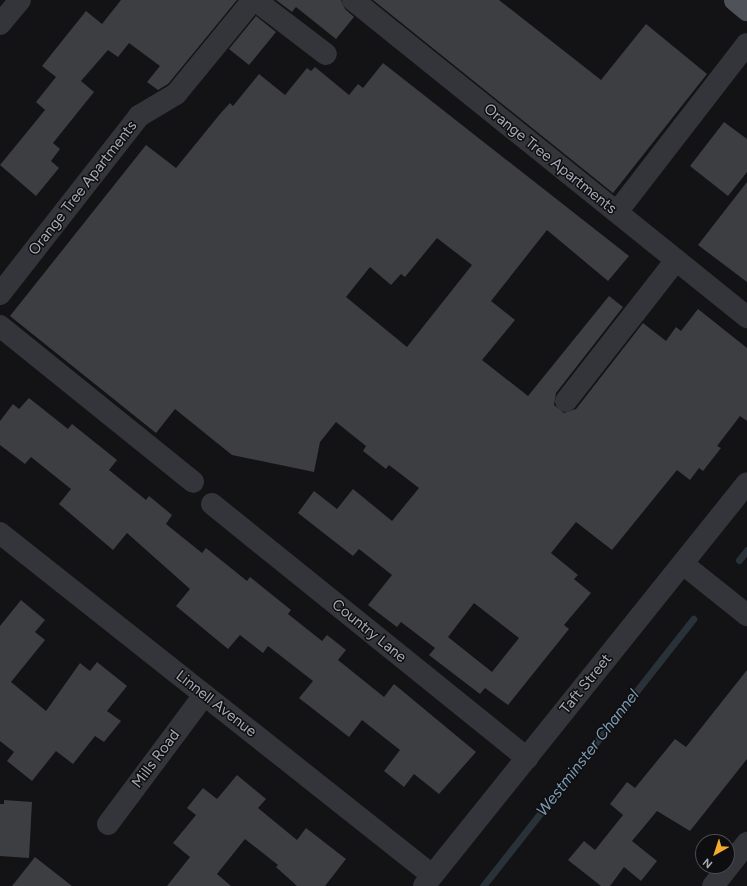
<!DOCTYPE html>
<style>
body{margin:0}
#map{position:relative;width:747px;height:886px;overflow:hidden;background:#131315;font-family:Figtree,sans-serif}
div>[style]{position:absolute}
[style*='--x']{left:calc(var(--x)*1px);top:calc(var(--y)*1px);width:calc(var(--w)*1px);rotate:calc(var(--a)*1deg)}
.stream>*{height:7px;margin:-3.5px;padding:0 3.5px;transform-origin:3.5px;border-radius:3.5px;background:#293239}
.building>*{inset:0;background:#3d3e42}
.minor>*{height:22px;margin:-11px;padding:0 11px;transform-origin:11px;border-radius:11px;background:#34353a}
.major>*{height:22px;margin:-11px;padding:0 11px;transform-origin:11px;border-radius:11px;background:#505259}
span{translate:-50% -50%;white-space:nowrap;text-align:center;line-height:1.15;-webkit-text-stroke:3px #0e0e10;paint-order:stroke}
.street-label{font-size:15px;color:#a5aab5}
.water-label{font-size:16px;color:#7b99b1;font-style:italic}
.north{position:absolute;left:695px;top:834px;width:40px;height:40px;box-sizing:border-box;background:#0e0e10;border:1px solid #4a4c52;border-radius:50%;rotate:219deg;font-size:11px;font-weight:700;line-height:16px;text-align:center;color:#a5aab5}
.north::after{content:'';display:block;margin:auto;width:14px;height:18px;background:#f3ac2d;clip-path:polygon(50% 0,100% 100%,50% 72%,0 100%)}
</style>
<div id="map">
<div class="stream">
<i style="--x:739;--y:560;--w:13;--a:-51"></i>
<i style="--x:483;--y:886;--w:340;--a:-51.8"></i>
</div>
<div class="building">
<i style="clip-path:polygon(121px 0,237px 0,168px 84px,158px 90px,147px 82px,160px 66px,129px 43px,118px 57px,108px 50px,81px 81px,94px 92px,53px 143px,60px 149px,51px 161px,59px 168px,36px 196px,0 165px,45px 110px,36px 102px,56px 77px,42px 66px,86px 11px,102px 24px)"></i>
<i style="clip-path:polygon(276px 0,341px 0,345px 9px,354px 17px,336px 39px,296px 7px,292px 12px)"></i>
<i style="clip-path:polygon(373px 0,499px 0,601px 80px,646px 24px,707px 74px,613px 193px)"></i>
<i style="clip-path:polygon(256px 16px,276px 32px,249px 65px,229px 49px)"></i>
<i style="clip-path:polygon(evenodd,383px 63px,629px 256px,608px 281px,547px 230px,491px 301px,515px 320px,482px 360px,528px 396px,609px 296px,623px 307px,556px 393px,554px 405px,564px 413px,576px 409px,643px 323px,666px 341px,676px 327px,681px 331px,698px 309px,747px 348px,747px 421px,740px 416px,717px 446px,721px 448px,703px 471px,699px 468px,690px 480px,677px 470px,612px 550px,576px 522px,551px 553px,578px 575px,574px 579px,591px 593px,564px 625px,569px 629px,508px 705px,485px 688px,480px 694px,429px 655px,435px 648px,401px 622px,397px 627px,368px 605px,392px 575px,359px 549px,353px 556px,298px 513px,314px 491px,337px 509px,353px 489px,392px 521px,419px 488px,389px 465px,386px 469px,363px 451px,366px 446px,336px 422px,320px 442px,314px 472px,232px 455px,175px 409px,156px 433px,10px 316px,146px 145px,176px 168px,220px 114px,230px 103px,233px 106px,259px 74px,285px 95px,307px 68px,311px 71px,315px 67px,349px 95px,358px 84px,363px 88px,383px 63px,437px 238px,472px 265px,407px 347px,346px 297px,370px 267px,391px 285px,401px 274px,405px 277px,437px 238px,383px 63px,474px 603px,519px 638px,492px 672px,448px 637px,474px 603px)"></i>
<i style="clip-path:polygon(724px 122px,747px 139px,747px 172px,728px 196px,690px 166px)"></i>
<i style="clip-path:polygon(747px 182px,747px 282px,698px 245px)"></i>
<i style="clip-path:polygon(29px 398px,68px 429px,72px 424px,117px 460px,109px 470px,146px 500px,149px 496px,172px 515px,166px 524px,202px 553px,206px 548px,247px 581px,250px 577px,291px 610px,288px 614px,322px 641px,327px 635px,346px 650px,338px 660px,384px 697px,394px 684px,476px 752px,439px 794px,414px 774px,404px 787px,384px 771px,400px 750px,362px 720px,349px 737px,299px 698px,313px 681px,268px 646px,263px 653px,240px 635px,228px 649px,176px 606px,190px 589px,127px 533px,113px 550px,59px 504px,71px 489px,31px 457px,25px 464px,0 445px,0 421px,13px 404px,19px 409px)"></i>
<i style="clip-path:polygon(21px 600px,45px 620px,35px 632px,45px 640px,11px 682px,46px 711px,80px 663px,90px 671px,97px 662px,127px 686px,107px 711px,121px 721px,104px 742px,95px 736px,73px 764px,56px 751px,32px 781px,7px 761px,14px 752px,0 741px,0 626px)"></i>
<i style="clip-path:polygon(747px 670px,747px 759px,690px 831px,657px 811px,632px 841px,657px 861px,641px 881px,624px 867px,610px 886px,601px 886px,568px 860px,584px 841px,595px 850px,623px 815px,610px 804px,627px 782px,635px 788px,675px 739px,686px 747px)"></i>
<i style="clip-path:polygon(237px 775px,266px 799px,258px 808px,297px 840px,306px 828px,346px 859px,325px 886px,297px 886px,276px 867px,278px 865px,245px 839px,217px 874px,231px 886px,167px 886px,190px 857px,173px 843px,196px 815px,187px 808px,203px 788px,217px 799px)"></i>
<i style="clip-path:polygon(4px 800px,32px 802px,29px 858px,0 856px,0 804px,4px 804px)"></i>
<i style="clip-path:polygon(35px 857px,72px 886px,12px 886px)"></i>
</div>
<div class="minor">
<i style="--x:255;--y:0;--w:89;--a:37.3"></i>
<i style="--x:353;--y:0;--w:506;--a:38.82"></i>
<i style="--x:0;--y:24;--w:31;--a:-50"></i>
<i style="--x:617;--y:212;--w:212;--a:-52.3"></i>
<i style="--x:0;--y:294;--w:226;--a:-52"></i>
<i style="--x:139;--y:116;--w:43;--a:-30.7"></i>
<i style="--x:176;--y:94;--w:122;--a:-50.7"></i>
<i style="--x:0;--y:326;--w:248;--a:38.9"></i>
<i style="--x:566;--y:401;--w:179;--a:-52"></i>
<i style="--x:212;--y:504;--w:405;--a:38.9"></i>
<i style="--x:0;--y:533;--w:551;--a:38.37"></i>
<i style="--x:683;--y:564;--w:82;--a:38.6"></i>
<i style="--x:108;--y:824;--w:161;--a:-53.3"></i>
<i style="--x:424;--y:886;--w:516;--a:-51.29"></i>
<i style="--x:713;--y:886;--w:55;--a:-51.7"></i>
</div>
<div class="major">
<i style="--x:735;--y:0;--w:16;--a:40"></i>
</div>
<div class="street-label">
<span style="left:550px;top:159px;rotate:39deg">Orange Tree Apartments</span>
<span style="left:83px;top:188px;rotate:-52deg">Orange Tree Apartments</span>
<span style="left:369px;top:631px;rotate:39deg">Country Lane</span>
<span style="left:586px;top:684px;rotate:-51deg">Taft Street</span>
<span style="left:216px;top:704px;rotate:38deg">Linnell Avenue</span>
<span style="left:156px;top:759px;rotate:-53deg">Mills Road</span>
</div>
<div class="water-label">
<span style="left:588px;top:753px;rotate:-52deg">Westminster Channel</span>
</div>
<div class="north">N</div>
</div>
